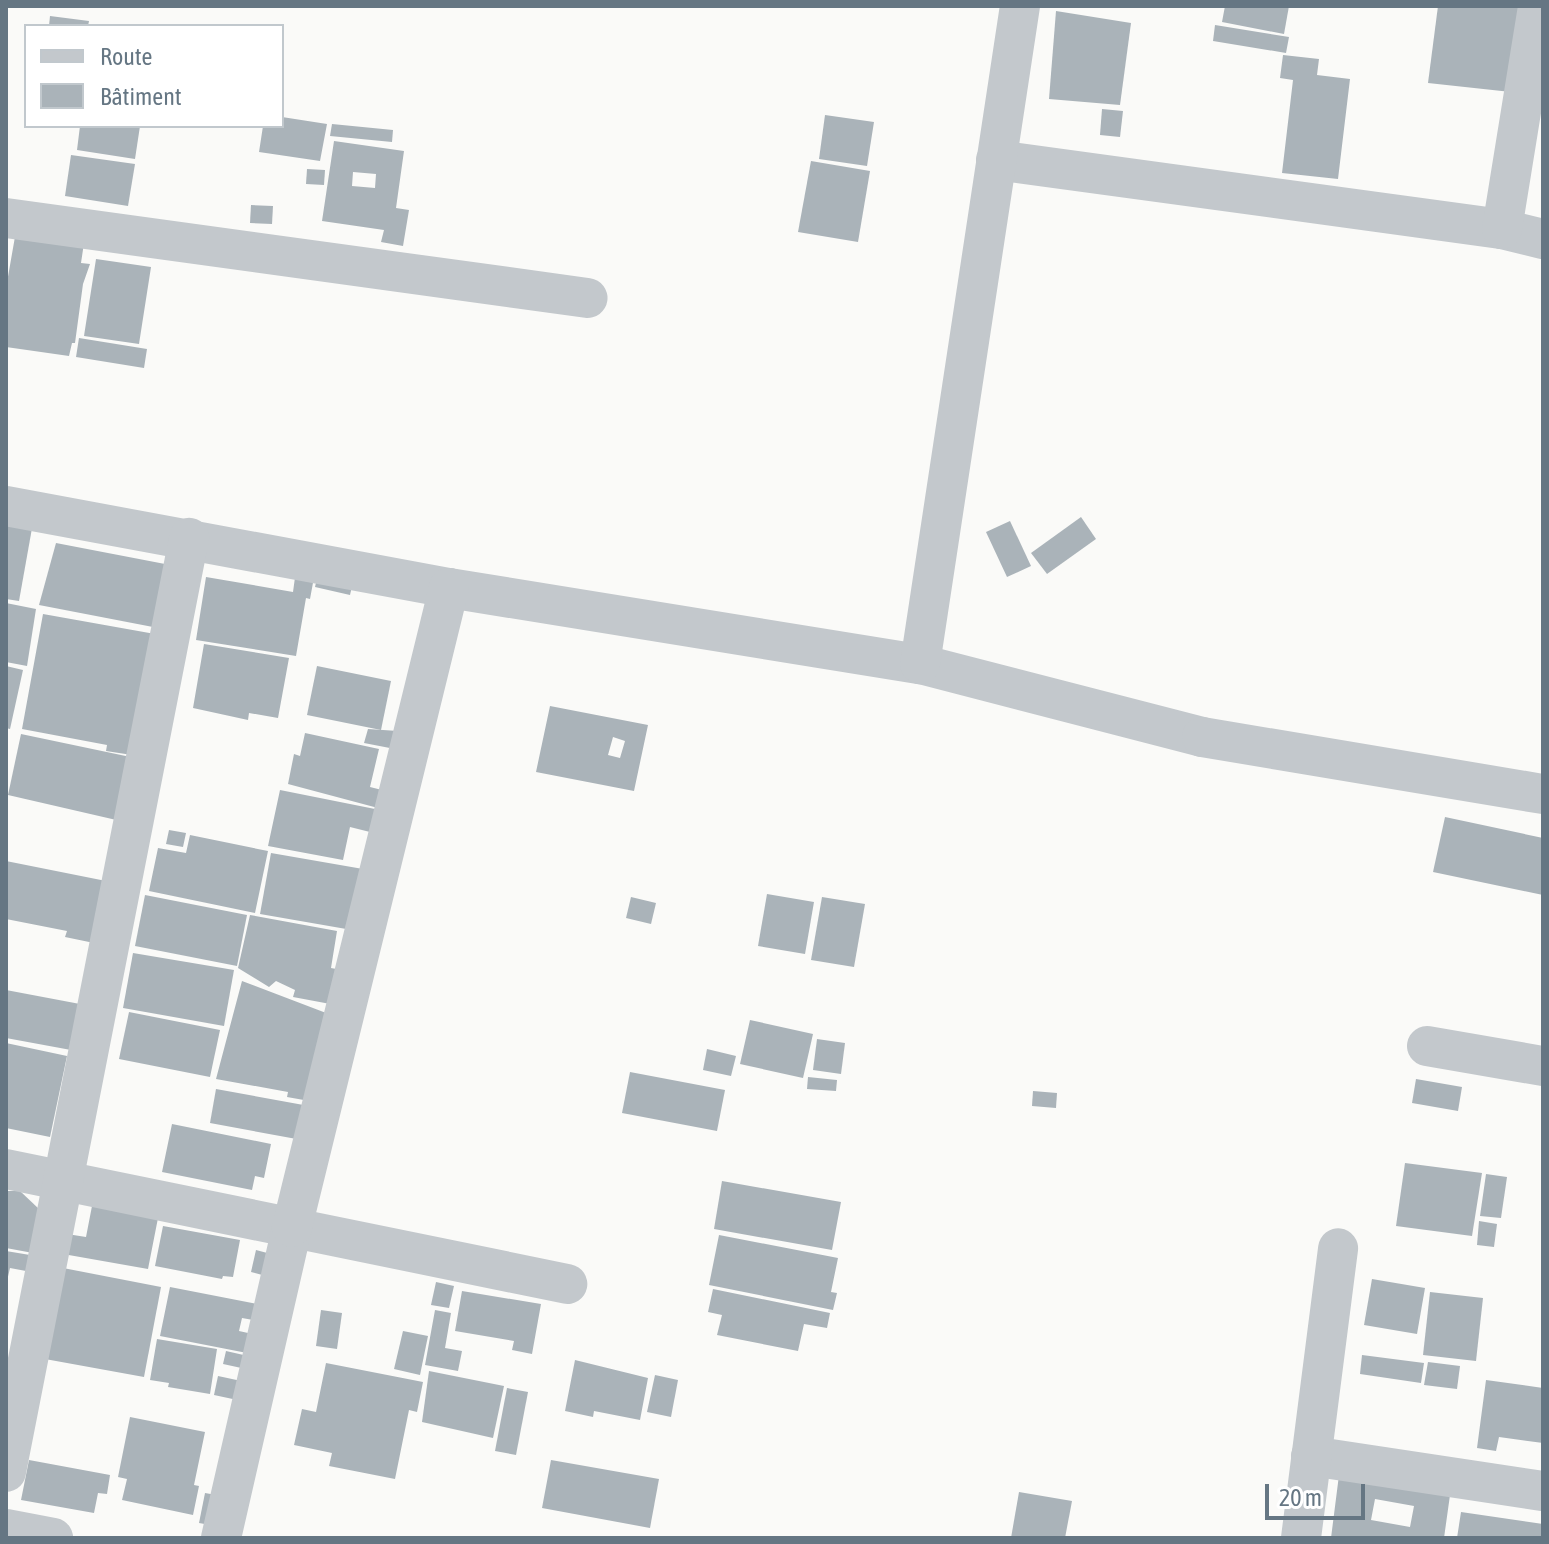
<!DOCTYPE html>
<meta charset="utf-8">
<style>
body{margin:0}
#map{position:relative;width:1549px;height:1544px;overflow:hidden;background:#fafaf8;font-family:"Asap Condensed",sans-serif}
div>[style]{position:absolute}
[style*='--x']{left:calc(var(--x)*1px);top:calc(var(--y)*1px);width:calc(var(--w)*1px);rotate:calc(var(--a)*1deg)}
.building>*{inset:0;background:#aab3b9}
.minor>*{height:40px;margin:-20px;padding:0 20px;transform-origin:20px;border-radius:20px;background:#c3c8cc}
span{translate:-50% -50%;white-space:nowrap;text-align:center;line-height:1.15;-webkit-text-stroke:8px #fff;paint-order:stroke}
.frame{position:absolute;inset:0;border:8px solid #657683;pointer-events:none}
.legend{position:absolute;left:24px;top:24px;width:260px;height:104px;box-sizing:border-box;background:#fff;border:2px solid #c1c8cd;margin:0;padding:10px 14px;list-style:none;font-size:24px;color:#657683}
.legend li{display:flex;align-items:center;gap:16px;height:40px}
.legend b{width:40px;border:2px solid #c1c8cd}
.scale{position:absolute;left:1265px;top:1484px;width:100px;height:36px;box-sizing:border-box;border:4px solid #657683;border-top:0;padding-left:10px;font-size:24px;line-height:28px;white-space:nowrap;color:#657683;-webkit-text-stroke:6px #fff;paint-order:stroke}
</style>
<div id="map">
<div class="building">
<i style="clip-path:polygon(1225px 6px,1289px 6px,1284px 34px,1222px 22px)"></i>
<i style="clip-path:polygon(1438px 6px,1521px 6px,1511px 92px,1428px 83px)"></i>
<i style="clip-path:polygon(1056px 11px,1131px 23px,1120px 105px,1049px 99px)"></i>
<i style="clip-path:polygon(50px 16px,89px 21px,88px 26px,49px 26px)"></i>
<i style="clip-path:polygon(1215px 25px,1289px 37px,1286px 53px,1213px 41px)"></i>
<i style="clip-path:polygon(1283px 55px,1319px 59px,1317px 75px,1350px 79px,1338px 179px,1282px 173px,1293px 80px,1280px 78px)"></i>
<i style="clip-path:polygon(1102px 109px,1123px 111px,1120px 137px,1100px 135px)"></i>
<i style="clip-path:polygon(825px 115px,874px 122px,867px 166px,819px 159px)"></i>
<i style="clip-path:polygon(282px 117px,327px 124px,320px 161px,259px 152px,263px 126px,282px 126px)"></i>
<i style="clip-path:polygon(332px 124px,393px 130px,392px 142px,330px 136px)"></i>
<i style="clip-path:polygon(80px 126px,140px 126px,135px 159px,77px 150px)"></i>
<i style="clip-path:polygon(evenodd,334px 141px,404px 151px,396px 208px,409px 210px,403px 246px,381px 242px,384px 230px,322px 221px,334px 141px,353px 172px,376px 174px,375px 188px,352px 186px,353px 172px)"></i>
<i style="clip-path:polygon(71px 155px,135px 164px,128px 206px,65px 196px)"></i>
<i style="clip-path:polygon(811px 161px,870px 171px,858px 242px,798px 232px)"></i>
<i style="clip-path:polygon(307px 169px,325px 170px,324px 185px,306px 184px)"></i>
<i style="clip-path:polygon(251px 205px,273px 206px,272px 224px,250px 223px)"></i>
<i style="clip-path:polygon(16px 231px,84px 243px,81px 263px,90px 264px,83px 284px,75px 343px,72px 343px,69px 356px,6px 347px,6px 288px)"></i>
<i style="clip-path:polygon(96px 259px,151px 267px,139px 344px,84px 336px)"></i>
<i style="clip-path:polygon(79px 338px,147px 349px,144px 368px,76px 357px)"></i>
<i style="clip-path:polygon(6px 512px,34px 517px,19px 601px,6px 599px)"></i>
<i style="clip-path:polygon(1081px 517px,1096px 539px,1047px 574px,1031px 553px)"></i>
<i style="clip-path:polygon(1010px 521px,1031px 566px,1007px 577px,986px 532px)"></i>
<i style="clip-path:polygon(56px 543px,165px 564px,153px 627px,39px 605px)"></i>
<i style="clip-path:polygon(296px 570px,315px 572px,310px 599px,306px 598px,296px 656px,196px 640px,206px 577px,293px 592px)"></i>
<i style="clip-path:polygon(318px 574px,353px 582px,350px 595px,315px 587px)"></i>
<i style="clip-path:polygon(6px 603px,36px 609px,27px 666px,6px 662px)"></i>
<i style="clip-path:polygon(43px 614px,155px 634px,132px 755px,106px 751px,107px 745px,22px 729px)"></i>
<i style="clip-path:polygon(204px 644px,289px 658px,278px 718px,249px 713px,248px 720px,193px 708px)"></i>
<i style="clip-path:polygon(6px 666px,23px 670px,10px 729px,6px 728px)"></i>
<i style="clip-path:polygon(317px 666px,391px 681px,381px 730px,307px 715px)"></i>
<i style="clip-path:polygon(evenodd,550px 706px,648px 725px,634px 791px,536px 772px,550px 706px,613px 737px,625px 741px,620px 758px,608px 755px,613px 737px)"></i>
<i style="clip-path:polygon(368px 729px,398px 731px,395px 749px,364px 743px)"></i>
<i style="clip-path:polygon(305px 733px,379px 749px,370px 787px,382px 790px,378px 808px,288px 784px,294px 754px,300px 756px)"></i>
<i style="clip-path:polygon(21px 734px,140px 759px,125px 822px,8px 795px)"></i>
<i style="clip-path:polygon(280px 790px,375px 809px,370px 832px,350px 827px,343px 860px,268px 846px)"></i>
<i style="clip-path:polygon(1445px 817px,1543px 838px,1543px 895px,1433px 872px)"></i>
<i style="clip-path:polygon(169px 830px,186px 833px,183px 847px,166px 844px)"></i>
<i style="clip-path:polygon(190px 835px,268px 851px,255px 913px,149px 891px,158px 848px,186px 853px)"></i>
<i style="clip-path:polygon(271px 853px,363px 869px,352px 930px,260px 914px)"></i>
<i style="clip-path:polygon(6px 861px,106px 881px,94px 943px,65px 937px,67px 931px,6px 919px)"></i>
<i style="clip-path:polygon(767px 894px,814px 902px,805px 954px,758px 946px)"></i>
<i style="clip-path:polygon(145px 895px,247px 915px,237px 966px,135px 946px)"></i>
<i style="clip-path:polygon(631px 897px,656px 903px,651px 924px,626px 918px)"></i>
<i style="clip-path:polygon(822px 897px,865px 904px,854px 967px,811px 960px)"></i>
<i style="clip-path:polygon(250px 915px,337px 931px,331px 968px,347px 971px,341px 1006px,293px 997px,295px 990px,276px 981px,269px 987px,238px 968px)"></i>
<i style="clip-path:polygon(133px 953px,234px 970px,224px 1026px,123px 1008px)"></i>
<i style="clip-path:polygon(242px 981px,334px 1016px,315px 1102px,287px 1097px,288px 1092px,216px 1079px)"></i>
<i style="clip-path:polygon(6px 990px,80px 1004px,71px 1050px,6px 1038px)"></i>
<i style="clip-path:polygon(129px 1012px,220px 1030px,210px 1077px,119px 1059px)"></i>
<i style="clip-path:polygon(750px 1020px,813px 1034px,803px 1078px,740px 1064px)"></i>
<i style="clip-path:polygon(817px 1039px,845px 1043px,841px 1074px,813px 1070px)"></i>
<i style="clip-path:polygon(6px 1043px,67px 1056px,50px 1137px,6px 1128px)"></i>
<i style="clip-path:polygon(707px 1049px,736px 1056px,731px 1076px,703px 1070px)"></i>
<i style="clip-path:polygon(630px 1072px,725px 1090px,717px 1131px,622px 1113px)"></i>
<i style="clip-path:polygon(808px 1077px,837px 1080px,836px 1091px,807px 1089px)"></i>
<i style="clip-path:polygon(1416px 1079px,1462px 1087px,1458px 1111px,1412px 1103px)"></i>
<i style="clip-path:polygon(216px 1089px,309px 1106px,302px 1140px,210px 1123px)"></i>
<i style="clip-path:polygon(1033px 1091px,1057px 1093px,1056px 1108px,1032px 1106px)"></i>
<i style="clip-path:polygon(172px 1124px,271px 1144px,264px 1178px,255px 1176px,252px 1190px,162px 1172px)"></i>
<i style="clip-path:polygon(1405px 1163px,1482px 1173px,1472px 1236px,1396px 1226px)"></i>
<i style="clip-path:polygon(1486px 1174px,1507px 1177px,1501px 1218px,1480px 1216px)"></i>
<i style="clip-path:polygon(722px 1181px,841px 1202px,832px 1250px,714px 1229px)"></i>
<i style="clip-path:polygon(6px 1191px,20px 1191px,39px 1209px,33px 1253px,6px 1248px)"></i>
<i style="clip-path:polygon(92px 1206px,158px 1218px,148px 1269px,63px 1254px,67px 1234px,86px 1237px)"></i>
<i style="clip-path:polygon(1479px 1221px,1497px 1224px,1494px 1247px,1477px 1245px)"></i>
<i style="clip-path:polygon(163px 1226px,240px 1240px,233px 1277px,223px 1276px,222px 1279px,155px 1266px)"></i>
<i style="clip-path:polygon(719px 1235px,838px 1258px,831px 1292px,837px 1293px,833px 1310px,709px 1285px)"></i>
<i style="clip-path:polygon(256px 1250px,271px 1254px,266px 1276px,251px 1272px)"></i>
<i style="clip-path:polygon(6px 1251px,30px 1255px,26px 1271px,10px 1268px,7px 1281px)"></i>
<i style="clip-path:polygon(63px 1268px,161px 1287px,144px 1377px,45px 1359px)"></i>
<i style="clip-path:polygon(1372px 1279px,1425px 1288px,1417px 1334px,1364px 1325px)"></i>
<i style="clip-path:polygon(436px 1282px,454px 1286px,449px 1308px,431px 1305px)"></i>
<i style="clip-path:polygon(170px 1287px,272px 1307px,269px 1323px,242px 1318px,239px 1331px,266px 1337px,262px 1356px,160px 1336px)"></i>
<i style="clip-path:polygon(713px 1289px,830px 1313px,827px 1328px,804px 1324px,798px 1351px,717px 1335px,722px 1315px,708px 1312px)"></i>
<i style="clip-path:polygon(462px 1291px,541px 1304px,532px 1354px,512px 1350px,514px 1341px,455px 1331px)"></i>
<i style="clip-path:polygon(1430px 1292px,1483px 1298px,1476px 1361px,1423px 1355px)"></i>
<i style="clip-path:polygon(321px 1310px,342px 1313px,337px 1349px,316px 1346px)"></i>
<i style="clip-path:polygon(435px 1310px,451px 1313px,445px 1348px,462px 1351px,458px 1371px,425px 1365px)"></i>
<i style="clip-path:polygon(403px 1331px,428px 1336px,420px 1375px,394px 1369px)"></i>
<i style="clip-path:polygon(157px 1339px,217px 1349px,210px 1394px,168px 1387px,169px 1383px,150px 1380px)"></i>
<i style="clip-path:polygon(226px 1351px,248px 1356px,246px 1369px,223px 1364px)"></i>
<i style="clip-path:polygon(1362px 1355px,1424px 1363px,1421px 1383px,1360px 1374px)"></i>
<i style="clip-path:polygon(575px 1360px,648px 1378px,640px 1420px,594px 1411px,593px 1417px,565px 1411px)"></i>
<i style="clip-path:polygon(1428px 1362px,1460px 1366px,1457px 1389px,1424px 1385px)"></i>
<i style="clip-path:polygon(326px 1363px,423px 1382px,417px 1412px,409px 1410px,395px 1479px,329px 1466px,332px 1453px,294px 1445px,302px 1409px,316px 1412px)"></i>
<i style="clip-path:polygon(429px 1371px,504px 1386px,493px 1438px,422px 1422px)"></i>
<i style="clip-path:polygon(655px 1375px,678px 1380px,671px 1417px,647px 1412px)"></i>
<i style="clip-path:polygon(218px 1376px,246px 1382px,242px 1401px,214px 1395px)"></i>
<i style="clip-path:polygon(1486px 1380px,1543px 1388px,1543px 1443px,1499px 1437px,1496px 1451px,1477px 1448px)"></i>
<i style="clip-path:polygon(507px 1388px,528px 1392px,516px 1455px,495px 1451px)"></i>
<i style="clip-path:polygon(130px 1417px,205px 1432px,194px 1485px,199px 1486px,193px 1515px,122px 1500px,127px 1479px,118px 1477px)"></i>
<i style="clip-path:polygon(29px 1460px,110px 1475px,107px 1494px,98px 1493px,94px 1513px,21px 1500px)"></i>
<i style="clip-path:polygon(551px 1460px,659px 1479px,650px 1528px,542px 1508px)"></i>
<i style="clip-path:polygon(evenodd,1339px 1475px,1451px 1488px,1444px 1538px,1331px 1538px,1339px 1475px,1375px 1499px,1414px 1506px,1410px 1527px,1371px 1520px,1375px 1499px)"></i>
<i style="clip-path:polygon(1019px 1492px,1072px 1501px,1065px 1538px,1011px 1538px)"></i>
<i style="clip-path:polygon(205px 1493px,222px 1496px,216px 1526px,199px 1523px)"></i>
<i style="clip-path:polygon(1461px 1512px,1543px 1524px,1543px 1538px,1457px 1538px)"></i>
</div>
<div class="minor">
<i style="--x:996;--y:160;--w:511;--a:7.77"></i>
<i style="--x:1502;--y:229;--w:42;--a:13.7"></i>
<i style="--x:6;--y:218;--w:587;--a:7.83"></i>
<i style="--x:1502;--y:229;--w:226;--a:-80.8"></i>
<i style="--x:6;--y:506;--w:451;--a:10.5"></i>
<i style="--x:449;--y:588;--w:477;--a:9.2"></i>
<i style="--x:920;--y:664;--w:291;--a:14.5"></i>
<i style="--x:1202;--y:737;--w:346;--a:9.5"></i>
<i style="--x:920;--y:664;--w:666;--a:-81.36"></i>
<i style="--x:1427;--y:1046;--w:118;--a:9.8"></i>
<i style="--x:6;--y:1169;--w:573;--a:11.58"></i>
<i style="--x:1311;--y:1456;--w:235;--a:8.6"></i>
<i style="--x:6;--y:1472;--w:952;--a:-78.91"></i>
<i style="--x:6;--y:1529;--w:48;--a:10.8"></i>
<i style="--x:221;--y:1538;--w:319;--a:-77.1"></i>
<i style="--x:292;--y:1227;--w:658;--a:-76.2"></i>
<i style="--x:1301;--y:1538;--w:292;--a:-82.7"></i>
</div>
<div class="frame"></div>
<ul class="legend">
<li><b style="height:10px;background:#c3c8cc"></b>Route</li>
<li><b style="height:22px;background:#aab3b9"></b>Bâtiment</li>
</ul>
<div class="scale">20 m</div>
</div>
